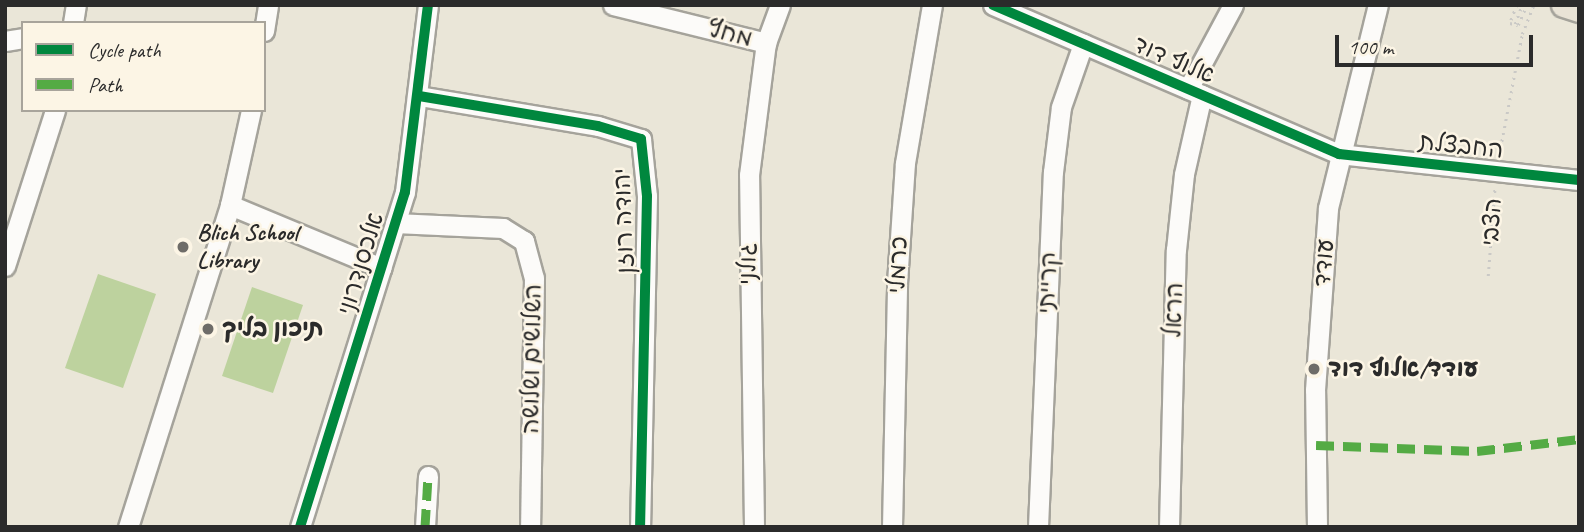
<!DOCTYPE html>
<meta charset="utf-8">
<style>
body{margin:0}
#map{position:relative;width:1584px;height:532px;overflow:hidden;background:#eae6d8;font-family:Caveat,"Playpen Sans Hebrew",sans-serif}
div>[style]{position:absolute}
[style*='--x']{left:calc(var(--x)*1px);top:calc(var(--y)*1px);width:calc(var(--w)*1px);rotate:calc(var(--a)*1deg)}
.green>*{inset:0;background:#bdd29e}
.path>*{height:2.5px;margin-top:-1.25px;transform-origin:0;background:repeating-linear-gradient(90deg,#cac9c6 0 2px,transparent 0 7px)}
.roads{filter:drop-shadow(2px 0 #a5a39b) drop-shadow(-2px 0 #a5a39b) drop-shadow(0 2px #a5a39b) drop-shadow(0 -2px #a5a39b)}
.minor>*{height:19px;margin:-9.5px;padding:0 9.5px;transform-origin:9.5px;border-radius:9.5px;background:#fcfbf9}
.major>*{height:24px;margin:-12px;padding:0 12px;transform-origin:12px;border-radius:12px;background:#e9e3d6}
.quiet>*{height:9px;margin-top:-4.5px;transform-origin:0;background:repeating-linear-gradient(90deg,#54ab44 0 18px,transparent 0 27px)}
.cycleway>*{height:10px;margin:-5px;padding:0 5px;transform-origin:5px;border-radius:5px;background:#00873e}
.dots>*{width:19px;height:19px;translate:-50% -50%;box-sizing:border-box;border:4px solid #fcf5e5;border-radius:50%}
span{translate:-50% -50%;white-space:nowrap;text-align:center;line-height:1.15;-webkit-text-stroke:5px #fcf5e5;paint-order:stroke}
.street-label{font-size:24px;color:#2b2b2b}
.poi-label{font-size:24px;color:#2b2b2b;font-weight:700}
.left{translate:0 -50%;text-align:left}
.frame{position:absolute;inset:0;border:7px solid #2b2b2b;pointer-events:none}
.legend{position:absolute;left:21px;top:21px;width:245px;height:91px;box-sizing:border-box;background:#fcf5e5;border:2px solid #a8a49b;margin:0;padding:9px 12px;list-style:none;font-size:21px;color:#2b2b2b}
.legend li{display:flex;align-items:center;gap:14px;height:35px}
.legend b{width:35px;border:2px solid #a8a49b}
.scale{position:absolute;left:1335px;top:35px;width:198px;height:32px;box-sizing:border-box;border:4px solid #2b2b2b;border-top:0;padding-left:9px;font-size:21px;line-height:24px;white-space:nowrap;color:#2b2b2b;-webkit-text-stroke:5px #fcf5e5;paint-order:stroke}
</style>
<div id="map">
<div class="green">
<i style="clip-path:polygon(98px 274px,156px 294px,123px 388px,65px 368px)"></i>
<i style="clip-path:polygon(252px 287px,303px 305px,273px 393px,222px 376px)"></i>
</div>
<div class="path">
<i style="--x:1517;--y:5;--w:19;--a:111"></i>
<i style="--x:1510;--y:23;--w:8;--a:14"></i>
<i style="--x:1518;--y:25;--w:22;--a:-66"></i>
<i style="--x:1515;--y:24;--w:20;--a:-70"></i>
<i style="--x:1499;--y:155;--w:123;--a:-79.2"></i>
<i style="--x:1522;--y:34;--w:31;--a:-68"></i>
<i style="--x:1488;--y:276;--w:90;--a:-85.6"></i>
</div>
<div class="roads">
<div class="minor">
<i style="--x:613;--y:5;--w:158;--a:13.9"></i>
<i style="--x:993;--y:5;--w:377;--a:23.3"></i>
<i style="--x:1339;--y:154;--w:241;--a:6.2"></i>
<i style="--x:73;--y:23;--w:18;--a:-81"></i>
<i style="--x:264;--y:31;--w:26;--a:-81"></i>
<i style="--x:5;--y:41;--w:18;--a:-9"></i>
<i style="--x:1188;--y:89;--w:95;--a:-61.8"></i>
<i style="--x:419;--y:96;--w:181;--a:9.5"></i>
<i style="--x:598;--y:126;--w:45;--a:16.8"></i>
<i style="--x:641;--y:139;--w:57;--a:84"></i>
<i style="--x:647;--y:196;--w:331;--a:91.2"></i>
<i style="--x:230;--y:205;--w:164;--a:22.6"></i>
<i style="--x:395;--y:223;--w:108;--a:2.7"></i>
<i style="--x:503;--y:228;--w:25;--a:32"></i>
<i style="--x:524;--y:241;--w:38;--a:75"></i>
<i style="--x:534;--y:278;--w:249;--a:90.9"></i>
<i style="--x:5;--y:266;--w:164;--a:-72.2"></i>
<i style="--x:128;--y:527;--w:338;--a:-72.4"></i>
<i style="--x:230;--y:205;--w:97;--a:-77.5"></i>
<i style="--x:300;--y:527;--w:351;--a:-72.6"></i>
<i style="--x:405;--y:192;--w:188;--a:-83"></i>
<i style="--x:425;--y:527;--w:51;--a:-86.6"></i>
<i style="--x:754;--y:527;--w:352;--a:-90.8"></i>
<i style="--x:749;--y:175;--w:133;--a:-82.7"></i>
<i style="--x:766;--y:43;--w:40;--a:-69.8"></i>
<i style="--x:892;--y:527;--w:244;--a:-88.8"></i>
<i style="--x:897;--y:283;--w:120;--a:-86.2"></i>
<i style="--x:905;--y:163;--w:160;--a:-80.3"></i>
<i style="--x:1038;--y:527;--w:355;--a:-87.6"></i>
<i style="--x:1053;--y:172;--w:65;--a:-83"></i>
<i style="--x:1061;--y:107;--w:67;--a:-70.8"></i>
<i style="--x:1169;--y:527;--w:277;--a:-88.6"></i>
<i style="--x:1176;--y:250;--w:76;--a:-84"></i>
<i style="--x:1184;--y:174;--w:81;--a:-77.2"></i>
<i style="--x:1317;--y:527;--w:137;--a:-90.8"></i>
<i style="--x:1315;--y:390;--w:182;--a:-85.9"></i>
<i style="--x:1328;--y:208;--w:209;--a:-76.2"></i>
</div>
<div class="major">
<i style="--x:1564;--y:5;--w:16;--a:18"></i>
</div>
</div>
<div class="quiet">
<i style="--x:1316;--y:445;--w:161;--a:2.1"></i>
<i style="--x:1477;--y:451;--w:103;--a:-6.7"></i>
<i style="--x:425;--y:527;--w:51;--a:-86.6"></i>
</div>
<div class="cycleway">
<i style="--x:993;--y:5;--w:377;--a:23.3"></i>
<i style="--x:1339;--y:154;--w:241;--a:6.2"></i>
<i style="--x:419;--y:96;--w:181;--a:9.5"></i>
<i style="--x:598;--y:126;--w:45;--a:16.8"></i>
<i style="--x:641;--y:139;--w:57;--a:84"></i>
<i style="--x:647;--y:196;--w:331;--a:91.2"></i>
<i style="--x:300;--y:527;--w:351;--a:-72.6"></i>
<i style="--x:405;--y:192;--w:188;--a:-83"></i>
</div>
<div class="dots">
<i style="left:183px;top:247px;background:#6e6c68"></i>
<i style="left:208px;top:329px;background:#6e6c68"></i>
<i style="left:1314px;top:369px;background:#6e6c68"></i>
</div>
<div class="street-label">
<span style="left:730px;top:34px;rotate:14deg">מחץ</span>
<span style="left:1174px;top:60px;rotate:23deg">אלוף דוד</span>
<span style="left:1461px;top:146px;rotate:6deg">החבצלת</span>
<span style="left:624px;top:221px;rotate:-92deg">יהודה רוזן</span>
<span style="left:1492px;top:222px;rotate:-86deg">הצבי</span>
<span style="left:1324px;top:263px;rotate:-86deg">עודד</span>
<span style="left:361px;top:264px;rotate:-73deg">אלכסנדרוני</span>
<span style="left:748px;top:264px;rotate:-89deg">גולני</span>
<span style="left:898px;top:265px;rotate:-87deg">כרמלי</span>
<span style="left:1048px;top:283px;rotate:-87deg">קרייתי</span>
<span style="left:1174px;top:310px;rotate:-88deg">הראל</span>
<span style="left:532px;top:359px;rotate:-89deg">השלושים ושלושה</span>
</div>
<div class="poi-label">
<span class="left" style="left:197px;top:247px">Blich School<br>Library</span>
<span class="left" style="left:222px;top:329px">תיכון בליך</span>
<span class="left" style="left:1328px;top:369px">עודד/אלוף דוד</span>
</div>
<div class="frame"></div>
<ul class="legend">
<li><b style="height:9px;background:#00873e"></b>Cycle path</li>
<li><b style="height:9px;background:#54ab44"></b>Path</li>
</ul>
<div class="scale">100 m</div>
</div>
